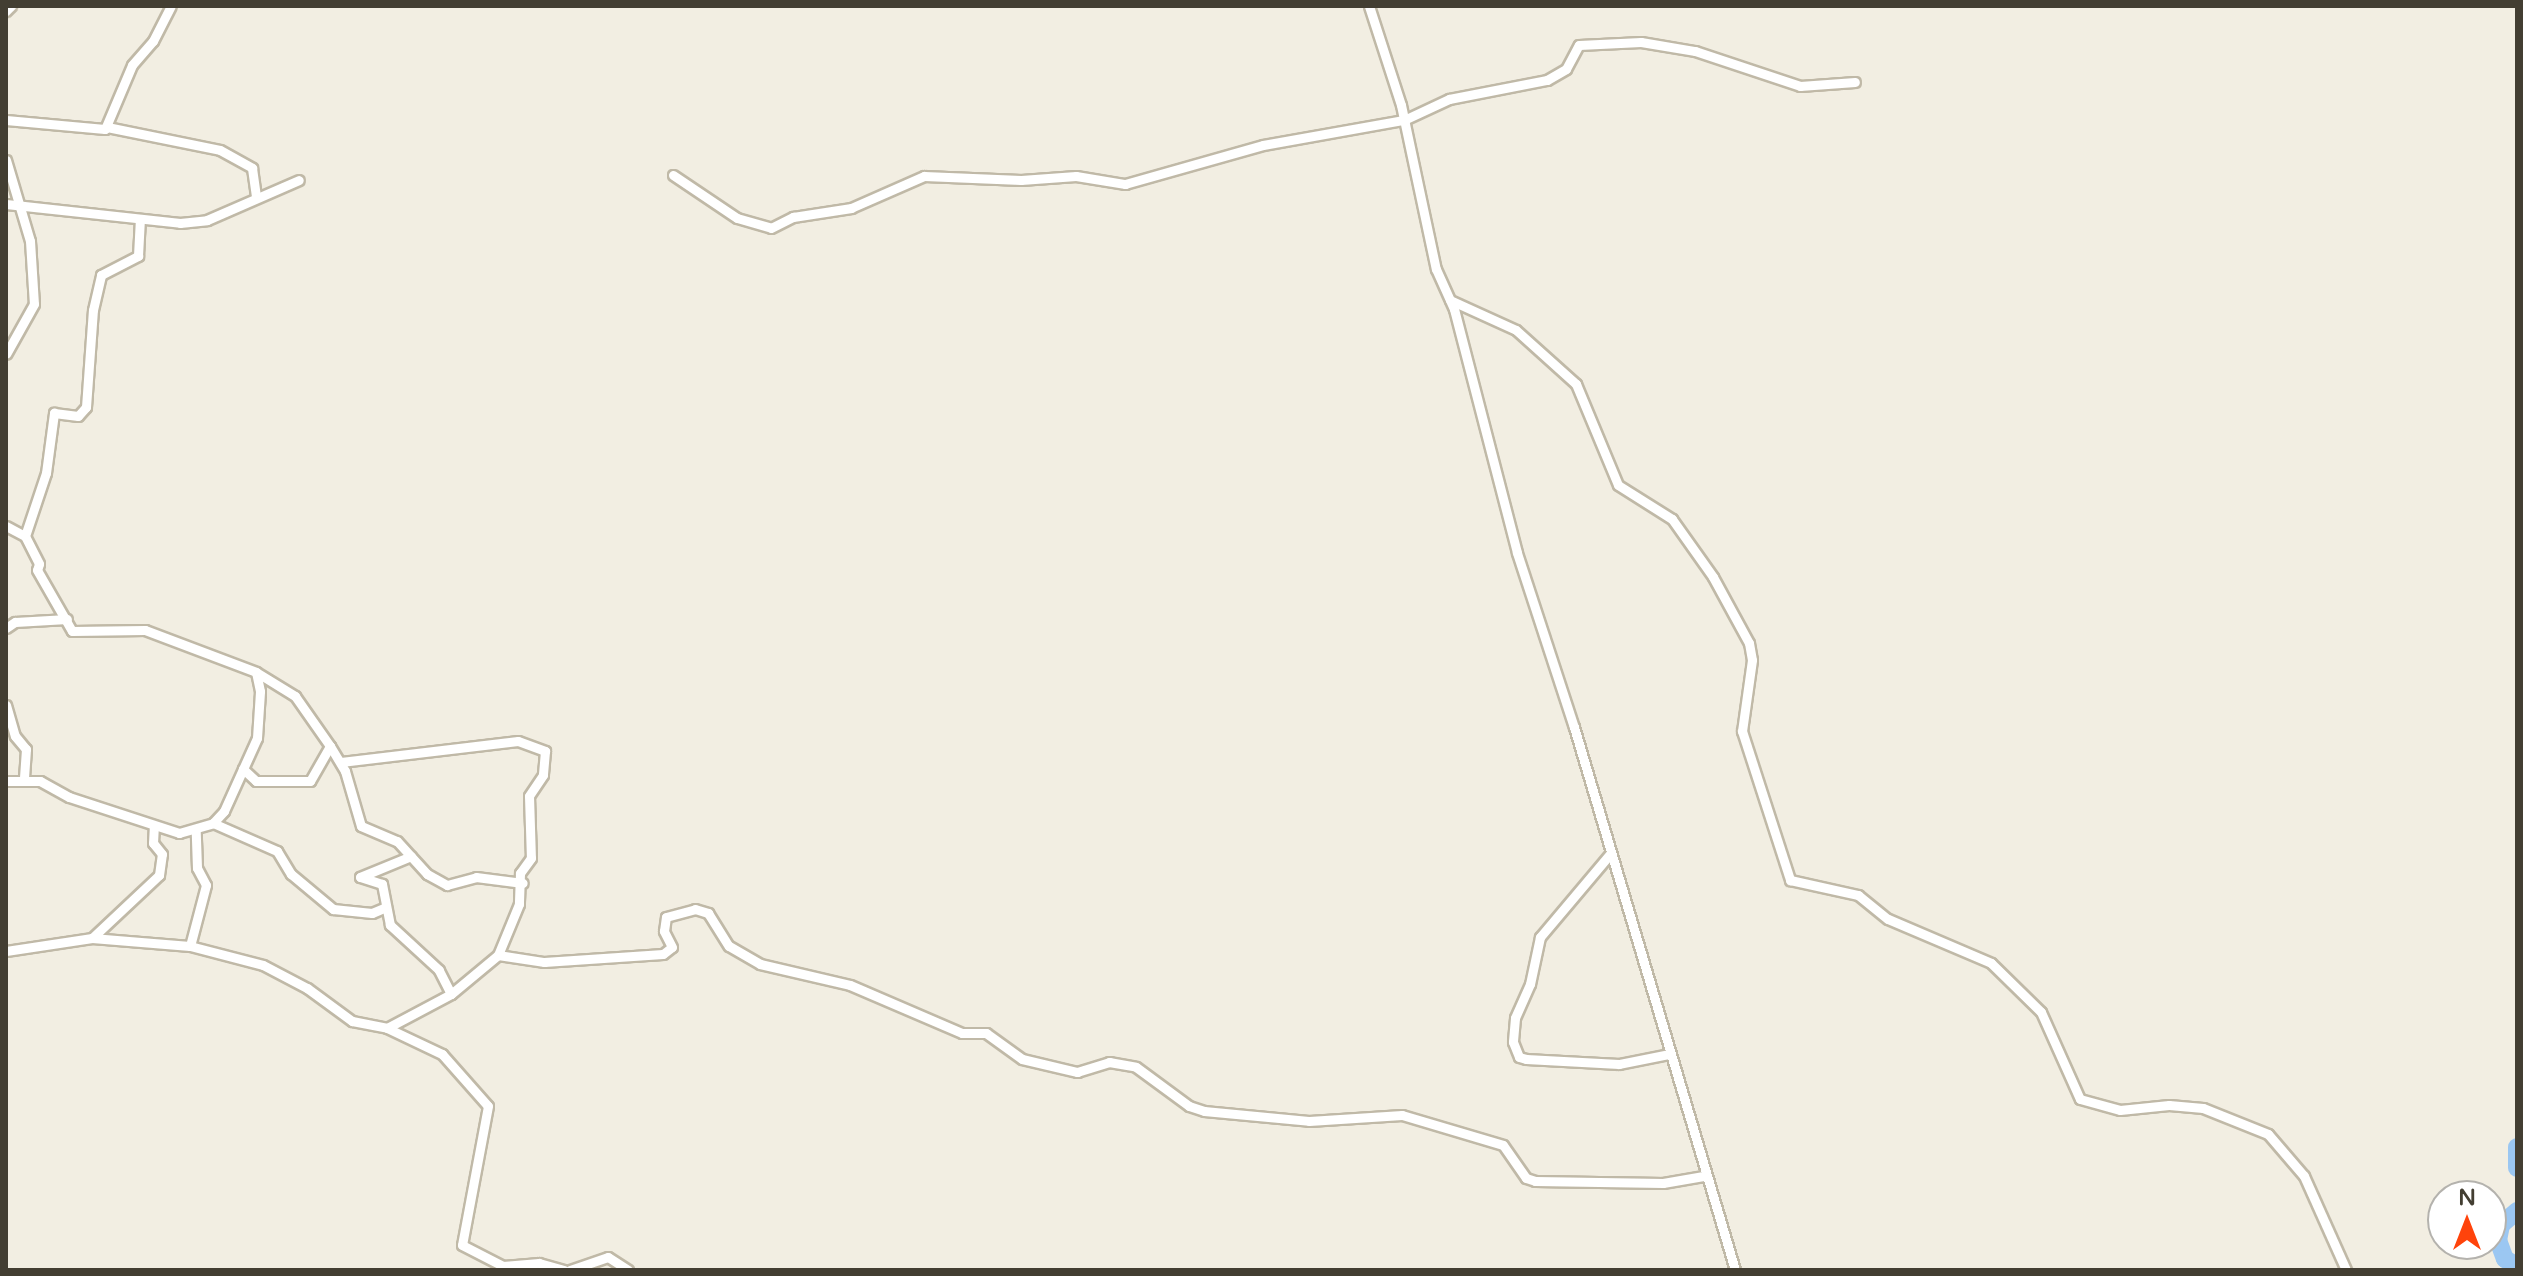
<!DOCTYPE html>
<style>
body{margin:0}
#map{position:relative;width:2523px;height:1276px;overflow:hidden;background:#f2eee2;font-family:"Varela Round",sans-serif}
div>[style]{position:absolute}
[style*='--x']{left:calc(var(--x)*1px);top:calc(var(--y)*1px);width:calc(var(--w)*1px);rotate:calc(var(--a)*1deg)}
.river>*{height:18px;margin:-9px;padding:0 9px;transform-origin:9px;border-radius:9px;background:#9bc7f2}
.roads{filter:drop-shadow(2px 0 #c0b9a7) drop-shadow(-2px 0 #c0b9a7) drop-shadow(0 2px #c0b9a7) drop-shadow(0 -2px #c0b9a7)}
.minor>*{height:9px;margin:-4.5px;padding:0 4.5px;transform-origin:4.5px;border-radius:4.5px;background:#fff}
span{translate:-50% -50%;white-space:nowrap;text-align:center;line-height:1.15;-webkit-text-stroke:6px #fff;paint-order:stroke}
.frame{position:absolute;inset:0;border:8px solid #433e32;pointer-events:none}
.north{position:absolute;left:2427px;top:1180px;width:80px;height:80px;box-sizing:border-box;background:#fff;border:2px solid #b4b2ad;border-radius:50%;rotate:0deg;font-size:22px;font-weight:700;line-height:32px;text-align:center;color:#433e32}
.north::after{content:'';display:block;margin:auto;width:28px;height:36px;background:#ff430b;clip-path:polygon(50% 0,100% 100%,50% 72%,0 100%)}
</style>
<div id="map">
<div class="river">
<i style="--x:2517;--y:1147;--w:21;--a:90"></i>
<i style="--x:2517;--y:1211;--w:21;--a:139"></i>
<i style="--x:2501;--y:1225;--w:15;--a:101"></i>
<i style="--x:2498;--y:1240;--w:20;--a:70"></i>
<i style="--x:2505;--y:1259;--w:14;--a:30"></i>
</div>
<div class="roads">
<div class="minor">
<i style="--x:1369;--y:6;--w:104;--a:72.1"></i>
<i style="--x:1401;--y:105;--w:168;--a:78"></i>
<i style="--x:1436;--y:269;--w:44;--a:65.8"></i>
<i style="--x:1454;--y:309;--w:252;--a:75.5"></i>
<i style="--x:1517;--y:553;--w:183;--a:71.9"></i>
<i style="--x:1574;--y:727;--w:566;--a:73.48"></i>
<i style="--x:6;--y:11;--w:7;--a:-45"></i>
<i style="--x:6;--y:120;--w:99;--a:5.2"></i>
<i style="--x:105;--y:129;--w:69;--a:-67.1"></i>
<i style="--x:132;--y:65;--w:32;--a:-49"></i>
<i style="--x:153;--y:41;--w:39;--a:-63"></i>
<i style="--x:107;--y:127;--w:115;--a:11.5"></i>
<i style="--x:220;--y:150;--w:37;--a:29"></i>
<i style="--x:252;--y:168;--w:28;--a:82"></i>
<i style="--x:6;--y:160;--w:84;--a:73.5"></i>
<i style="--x:30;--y:241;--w:63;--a:86.4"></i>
<i style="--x:34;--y:304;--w:57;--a:119.2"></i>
<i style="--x:673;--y:175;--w:77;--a:33.9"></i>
<i style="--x:737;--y:218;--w:35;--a:16"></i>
<i style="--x:771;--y:228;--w:25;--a:-27"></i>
<i style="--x:793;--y:217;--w:59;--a:-8.8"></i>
<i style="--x:851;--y:208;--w:80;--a:-23.7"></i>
<i style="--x:924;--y:176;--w:97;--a:2.4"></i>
<i style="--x:1021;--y:180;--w:55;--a:-4.2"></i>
<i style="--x:1076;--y:176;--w:50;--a:9.3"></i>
<i style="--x:1125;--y:184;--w:143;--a:-15.8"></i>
<i style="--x:1263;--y:145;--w:143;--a:-10.1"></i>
<i style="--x:1404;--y:120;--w:50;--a:-25"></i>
<i style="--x:1449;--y:99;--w:100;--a:-11"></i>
<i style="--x:1547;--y:80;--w:22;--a:-30"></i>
<i style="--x:1566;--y:69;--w:27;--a:-62"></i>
<i style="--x:1579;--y:45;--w:62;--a:-2.8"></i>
<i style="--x:1641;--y:42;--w:55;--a:9.5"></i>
<i style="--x:1695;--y:51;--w:111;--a:18.4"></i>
<i style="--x:1800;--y:86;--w:55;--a:-4.2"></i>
<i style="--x:6;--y:204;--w:175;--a:6.2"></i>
<i style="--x:180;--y:223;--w:27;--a:-6"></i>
<i style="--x:207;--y:220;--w:100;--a:-23.5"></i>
<i style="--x:1450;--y:300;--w:72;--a:24.4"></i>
<i style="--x:1516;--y:330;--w:81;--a:42"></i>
<i style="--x:1576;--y:384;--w:109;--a:67.4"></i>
<i style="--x:1618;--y:485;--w:64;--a:32.2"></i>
<i style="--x:1672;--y:519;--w:71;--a:54.7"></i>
<i style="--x:1713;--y:577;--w:75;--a:61.4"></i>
<i style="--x:1749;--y:643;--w:17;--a:80"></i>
<i style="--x:1752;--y:660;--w:72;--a:98"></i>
<i style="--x:1742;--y:731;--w:157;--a:72.1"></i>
<i style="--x:1790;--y:880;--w:70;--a:12.4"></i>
<i style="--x:1858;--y:895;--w:38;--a:39"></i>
<i style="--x:1888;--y:919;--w:112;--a:23.1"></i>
<i style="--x:1991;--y:963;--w:70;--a:44.4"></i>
<i style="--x:2041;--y:1012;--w:95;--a:65.9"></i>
<i style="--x:2080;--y:1099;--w:41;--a:15.4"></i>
<i style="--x:2120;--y:1110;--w:49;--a:-5.8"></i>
<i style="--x:2169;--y:1105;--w:34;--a:5"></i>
<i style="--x:2203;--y:1108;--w:70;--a:21.8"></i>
<i style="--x:2268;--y:1134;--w:55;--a:49.4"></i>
<i style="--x:2304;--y:1176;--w:103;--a:65.9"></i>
<i style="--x:6;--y:526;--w:21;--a:28"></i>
<i style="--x:25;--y:536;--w:31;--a:63"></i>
<i style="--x:39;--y:564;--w:6;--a:108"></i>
<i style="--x:37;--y:570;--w:70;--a:60.2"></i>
<i style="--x:72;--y:631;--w:73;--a:-0.8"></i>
<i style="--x:145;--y:630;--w:119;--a:20.7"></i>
<i style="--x:256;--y:672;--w:46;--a:31.6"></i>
<i style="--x:295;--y:696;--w:61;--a:55"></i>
<i style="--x:330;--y:746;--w:40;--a:119.7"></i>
<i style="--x:310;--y:781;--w:54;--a:180"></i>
<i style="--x:256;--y:781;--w:18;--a:-137"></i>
<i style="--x:25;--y:536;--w:66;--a:-71.6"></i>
<i style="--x:46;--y:473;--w:61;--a:-82.4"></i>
<i style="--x:54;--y:413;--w:24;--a:7"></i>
<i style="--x:78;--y:416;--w:12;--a:-48"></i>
<i style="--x:86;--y:407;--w:97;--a:-85.9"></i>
<i style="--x:93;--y:310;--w:36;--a:-77"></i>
<i style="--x:101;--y:275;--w:42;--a:-27.2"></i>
<i style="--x:138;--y:256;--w:35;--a:-87"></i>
<i style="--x:6;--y:628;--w:11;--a:-34"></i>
<i style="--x:15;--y:622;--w:52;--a:-3.3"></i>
<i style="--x:6;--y:705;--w:32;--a:74"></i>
<i style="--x:15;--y:736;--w:17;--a:50"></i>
<i style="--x:26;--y:749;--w:28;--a:94"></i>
<i style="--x:330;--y:746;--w:29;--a:59"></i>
<i style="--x:345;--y:771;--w:57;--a:73.8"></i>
<i style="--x:361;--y:826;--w:39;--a:23"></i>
<i style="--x:397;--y:841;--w:45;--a:47.7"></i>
<i style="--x:427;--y:874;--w:23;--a:29"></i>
<i style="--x:447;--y:885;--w:30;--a:-15"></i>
<i style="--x:476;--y:877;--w:47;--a:7.3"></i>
<i style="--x:341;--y:762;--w:178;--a:-6.8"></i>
<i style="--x:518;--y:741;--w:29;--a:20"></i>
<i style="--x:545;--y:751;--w:24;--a:95"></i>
<i style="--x:543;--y:775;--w:25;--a:124"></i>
<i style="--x:529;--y:796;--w:62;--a:88.2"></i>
<i style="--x:531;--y:858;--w:19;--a:126"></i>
<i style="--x:520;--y:873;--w:31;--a:92"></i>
<i style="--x:519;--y:904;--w:55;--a:112.4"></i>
<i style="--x:498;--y:955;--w:61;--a:140.3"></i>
<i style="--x:6;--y:781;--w:34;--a:0"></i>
<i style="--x:40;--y:781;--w:33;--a:29"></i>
<i style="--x:69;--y:797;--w:116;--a:18.1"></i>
<i style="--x:179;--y:833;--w:35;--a:-16"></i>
<i style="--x:213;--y:823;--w:16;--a:-47"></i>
<i style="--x:224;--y:811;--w:80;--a:-65.7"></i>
<i style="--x:257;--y:738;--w:47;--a:-86.3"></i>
<i style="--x:260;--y:691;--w:19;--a:-102"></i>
<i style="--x:213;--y:823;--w:70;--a:23.6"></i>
<i style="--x:277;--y:851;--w:27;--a:59"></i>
<i style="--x:291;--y:874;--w:55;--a:39.8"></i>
<i style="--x:333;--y:909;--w:39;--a:6"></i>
<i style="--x:372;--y:913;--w:15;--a:-23"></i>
<i style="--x:1610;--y:854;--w:109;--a:130.1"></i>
<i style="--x:1540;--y:937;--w:48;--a:102"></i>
<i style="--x:1530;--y:984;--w:37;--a:114"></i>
<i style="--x:1515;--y:1018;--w:24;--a:95"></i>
<i style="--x:1513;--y:1042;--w:16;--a:68"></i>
<i style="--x:1519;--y:1057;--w:7;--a:16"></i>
<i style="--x:1526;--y:1059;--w:93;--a:3.1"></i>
<i style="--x:1619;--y:1064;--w:51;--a:-11.3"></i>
<i style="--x:92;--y:938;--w:92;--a:-43.2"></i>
<i style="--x:159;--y:875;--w:21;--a:-82"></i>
<i style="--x:162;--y:854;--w:14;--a:-129"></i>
<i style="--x:153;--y:843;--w:17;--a:-87"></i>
<i style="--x:190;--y:946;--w:75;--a:14.6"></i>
<i style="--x:263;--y:965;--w:50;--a:27.6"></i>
<i style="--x:307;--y:988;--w:56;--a:36.3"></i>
<i style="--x:352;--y:1021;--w:36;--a:11"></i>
<i style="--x:387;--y:1028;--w:72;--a:-28"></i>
<i style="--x:451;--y:994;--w:27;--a:-117"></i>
<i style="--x:439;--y:970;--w:67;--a:-137.4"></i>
<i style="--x:390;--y:925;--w:42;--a:-101"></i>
<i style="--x:382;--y:884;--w:23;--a:-162"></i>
<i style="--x:360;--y:877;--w:55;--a:-22.4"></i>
<i style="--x:6;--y:951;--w:87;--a:-8.6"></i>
<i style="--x:92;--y:938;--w:98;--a:4.7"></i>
<i style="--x:190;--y:946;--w:63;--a:-75.3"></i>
<i style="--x:206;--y:885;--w:19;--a:-118"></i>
<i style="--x:197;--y:868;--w:38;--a:-92"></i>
<i style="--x:498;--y:955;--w:47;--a:8.7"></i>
<i style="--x:544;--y:962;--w:119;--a:-3.8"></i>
<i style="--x:663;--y:954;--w:11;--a:-38"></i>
<i style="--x:672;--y:947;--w:18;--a:-117"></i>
<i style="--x:664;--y:931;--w:14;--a:-82"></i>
<i style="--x:666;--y:917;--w:30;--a:-15"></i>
<i style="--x:695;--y:909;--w:14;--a:17"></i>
<i style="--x:708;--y:913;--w:39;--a:58"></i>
<i style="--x:729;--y:946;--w:36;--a:30"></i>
<i style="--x:760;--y:964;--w:92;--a:13.1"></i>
<i style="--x:850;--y:985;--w:122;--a:23.2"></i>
<i style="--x:962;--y:1033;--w:24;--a:0"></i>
<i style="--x:986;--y:1033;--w:44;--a:35.8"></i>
<i style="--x:1022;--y:1059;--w:57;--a:13.3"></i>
<i style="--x:1077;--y:1072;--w:34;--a:-17"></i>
<i style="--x:1109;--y:1062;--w:27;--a:10"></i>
<i style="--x:1136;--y:1067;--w:66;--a:36.3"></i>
<i style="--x:1189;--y:1106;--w:16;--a:18"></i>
<i style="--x:1204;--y:1111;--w:105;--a:5.4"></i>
<i style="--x:1309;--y:1121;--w:93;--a:-3.7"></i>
<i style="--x:1402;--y:1115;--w:105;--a:16.5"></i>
<i style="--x:1503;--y:1145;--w:40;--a:55.1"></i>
<i style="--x:1526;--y:1178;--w:9;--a:18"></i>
<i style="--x:1535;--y:1181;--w:128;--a:0.9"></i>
<i style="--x:1663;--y:1183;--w:41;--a:-9.9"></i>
<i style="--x:387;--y:1028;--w:61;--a:25.3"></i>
<i style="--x:442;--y:1054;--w:69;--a:48.5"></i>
<i style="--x:488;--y:1106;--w:141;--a:100.6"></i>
<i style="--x:462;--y:1245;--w:46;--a:27.1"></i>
<i style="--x:503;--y:1266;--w:36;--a:-5"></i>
<i style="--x:539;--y:1263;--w:26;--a:16"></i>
<i style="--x:570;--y:1270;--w:40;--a:-18.9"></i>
<i style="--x:608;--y:1257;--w:24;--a:33"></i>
</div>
</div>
<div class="frame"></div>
<div class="north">N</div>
</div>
